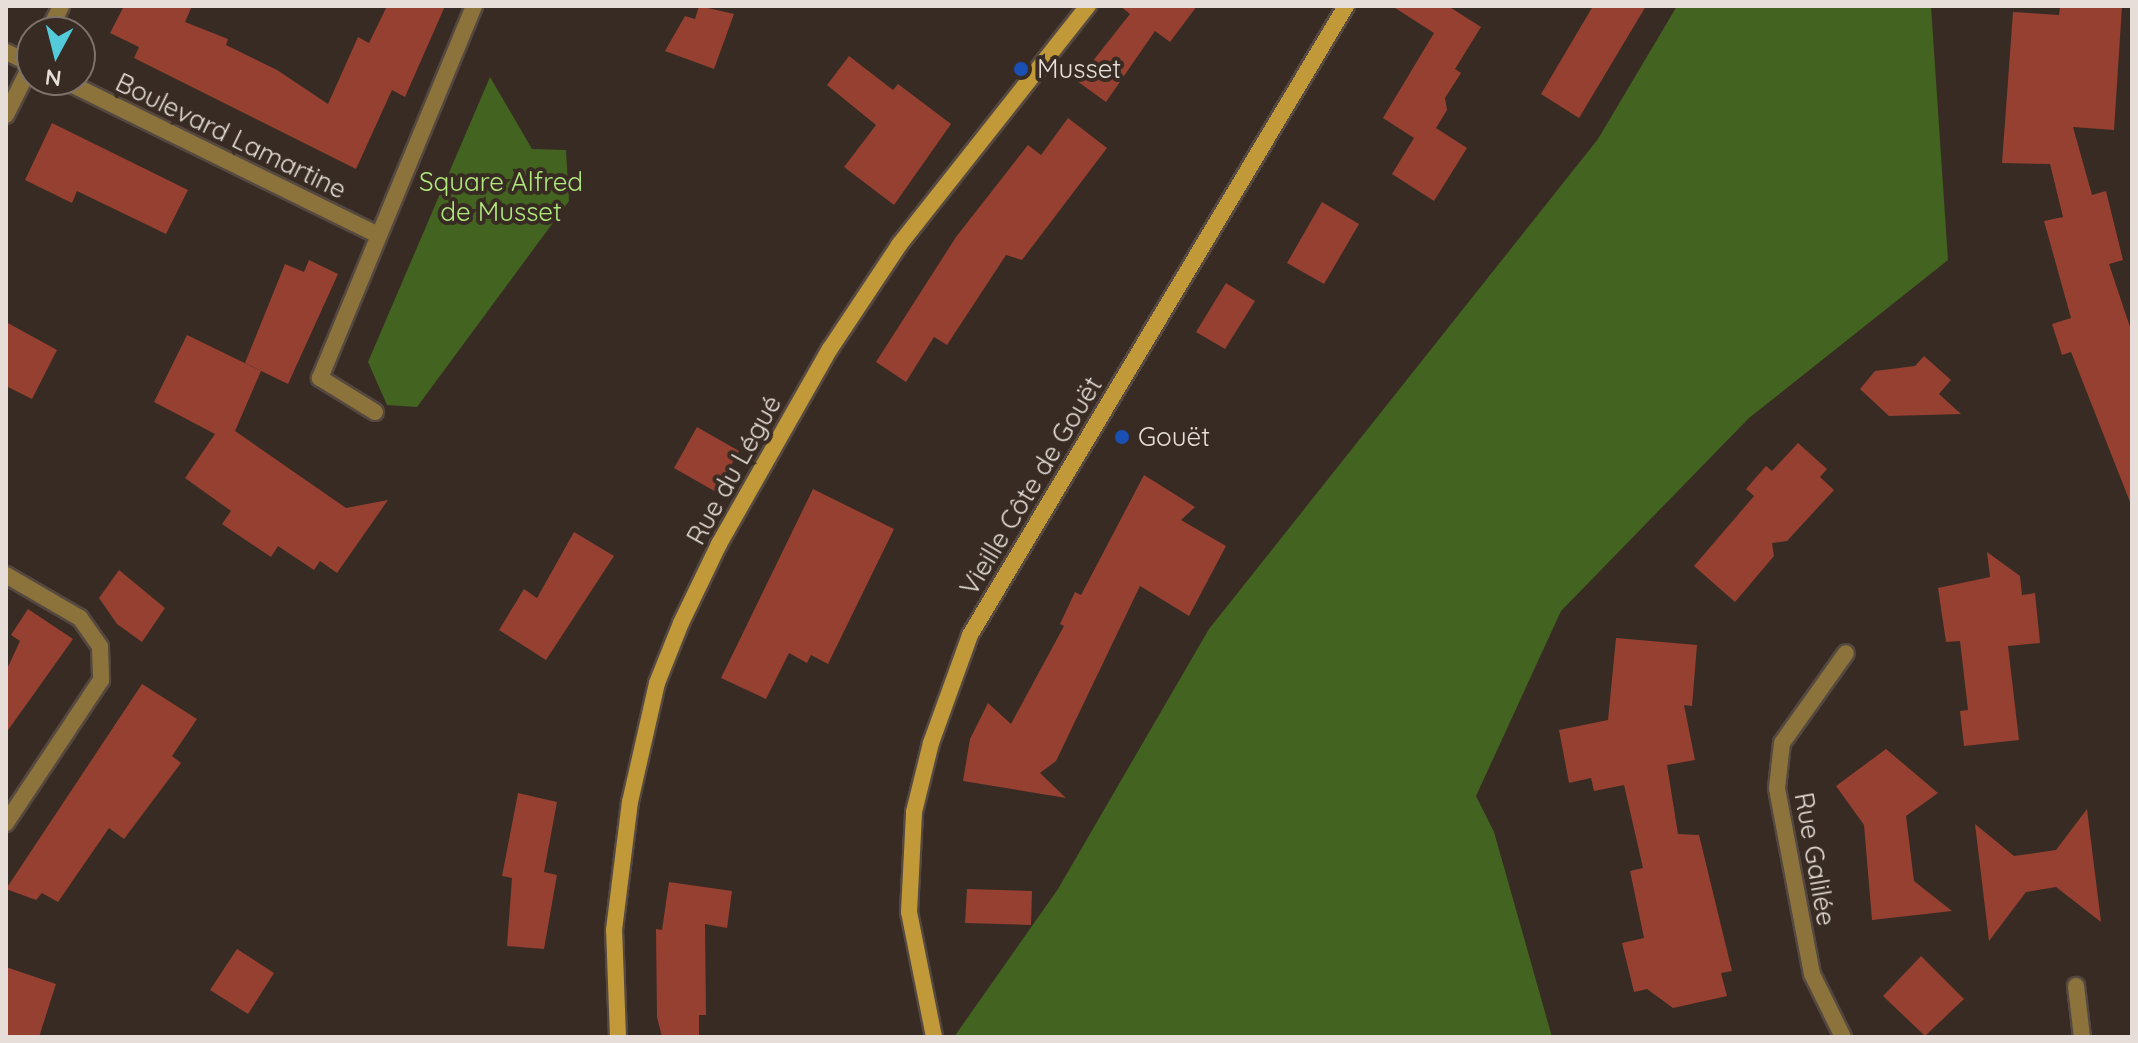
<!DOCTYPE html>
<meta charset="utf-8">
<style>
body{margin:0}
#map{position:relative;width:2138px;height:1043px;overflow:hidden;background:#382b23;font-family:Quicksand,sans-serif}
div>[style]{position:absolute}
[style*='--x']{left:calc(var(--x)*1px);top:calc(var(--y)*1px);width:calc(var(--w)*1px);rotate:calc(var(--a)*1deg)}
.green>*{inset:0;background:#436320}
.building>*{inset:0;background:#954030}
.roads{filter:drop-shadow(2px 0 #544840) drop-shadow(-2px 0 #544840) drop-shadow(0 2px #544840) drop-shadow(0 -2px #544840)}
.lane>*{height:16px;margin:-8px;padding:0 8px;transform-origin:8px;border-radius:8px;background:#8c733b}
.street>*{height:16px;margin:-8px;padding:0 8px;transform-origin:8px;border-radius:8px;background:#8c733b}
.secondary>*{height:16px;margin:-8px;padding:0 8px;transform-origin:8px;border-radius:8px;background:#c19939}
.dots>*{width:22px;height:22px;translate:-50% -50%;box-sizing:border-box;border:4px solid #382b23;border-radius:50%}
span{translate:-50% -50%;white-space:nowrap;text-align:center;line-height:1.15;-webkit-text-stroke:8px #382b23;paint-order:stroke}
.poi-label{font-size:26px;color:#e7ded9}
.left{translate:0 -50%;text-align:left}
.street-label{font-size:26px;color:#e7ded9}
.park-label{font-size:26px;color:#b1e87d}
.frame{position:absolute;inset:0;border:8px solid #e7ded9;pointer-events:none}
.north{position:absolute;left:16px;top:16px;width:80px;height:80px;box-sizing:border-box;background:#382b23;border:2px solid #7e736c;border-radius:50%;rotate:187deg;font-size:22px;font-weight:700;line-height:32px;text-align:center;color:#e7ded9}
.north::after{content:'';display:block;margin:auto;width:28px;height:36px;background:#53cbdb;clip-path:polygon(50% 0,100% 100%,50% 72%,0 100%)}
</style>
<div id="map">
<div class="green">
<i style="clip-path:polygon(1677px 6px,1931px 6px,1948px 260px,1749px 418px,1561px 611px,1476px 796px,1494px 832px,1552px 1037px,954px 1037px,1058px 889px,1209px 629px,1598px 139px)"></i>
<i style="clip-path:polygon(490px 77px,532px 149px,566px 150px,569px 201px,417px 407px,387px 405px,368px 362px)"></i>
</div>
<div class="building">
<i style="clip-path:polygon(124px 6px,192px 6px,185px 22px,228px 39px,226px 45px,277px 70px,328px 104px,358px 37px,369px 43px,387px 6px,445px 6px,405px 97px,392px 90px,356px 169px,134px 58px,139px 47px,110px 33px)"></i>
<i style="clip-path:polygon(699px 6px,734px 14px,714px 69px,665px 51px,685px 16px,695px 19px)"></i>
<i style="clip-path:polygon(1120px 6px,1197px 6px,1170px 42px,1155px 31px,1106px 102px,1077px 81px,1130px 14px)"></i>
<i style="clip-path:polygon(1392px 6px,1448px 6px,1481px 27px,1455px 69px,1461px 73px,1445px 98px,1447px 110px,1436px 128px,1467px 148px,1434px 201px,1392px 174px,1414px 138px,1383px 118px,1434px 33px)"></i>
<i style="clip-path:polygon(1593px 6px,1646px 6px,1579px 118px,1541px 94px)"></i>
<i style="clip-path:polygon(2060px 6px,2122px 6px,2114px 130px,2073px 127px,2092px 195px,2106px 191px,2123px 260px,2109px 264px,2132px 333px,2130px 502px,2071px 352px,2062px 355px,2052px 324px,2071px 318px,2044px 221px,2063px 217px,2050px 164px,2002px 163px,2013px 12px,2059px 15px)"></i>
<i style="clip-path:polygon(849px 56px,893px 90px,898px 84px,951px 124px,894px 205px,844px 167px,876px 125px,827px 85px)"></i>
<i style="clip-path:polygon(1068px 118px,1107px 148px,1022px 260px,1006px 255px,947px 345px,934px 337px,906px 382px,876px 362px,956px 237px,1028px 145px,1041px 155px)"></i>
<i style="clip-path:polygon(52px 123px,188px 190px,166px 234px,77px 191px,72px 203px,25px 180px)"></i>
<i style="clip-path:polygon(1322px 202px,1359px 224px,1324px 284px,1287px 263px)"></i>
<i style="clip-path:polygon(309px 260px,338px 274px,288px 384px,245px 363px,285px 264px,304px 272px)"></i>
<i style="clip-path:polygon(1226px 283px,1255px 301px,1225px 349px,1196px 332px)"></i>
<i style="clip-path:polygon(6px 322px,57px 350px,32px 399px,6px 386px)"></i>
<i style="clip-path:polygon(187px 335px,261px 371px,235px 431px,346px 508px,388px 500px,337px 573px,320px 561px,314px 570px,278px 546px,271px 557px,222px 524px,231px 511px,185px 478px,215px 434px,154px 402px)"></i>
<i style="clip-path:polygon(1924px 356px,1951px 380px,1939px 394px,1961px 414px,1889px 416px,1860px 389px,1875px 371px,1915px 366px)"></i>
<i style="clip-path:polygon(697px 427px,739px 451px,716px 492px,674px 468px)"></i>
<i style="clip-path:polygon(1798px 443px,1827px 469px,1820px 477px,1834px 490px,1787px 541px,1772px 543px,1774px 556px,1735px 602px,1694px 566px,1754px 496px,1746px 489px,1766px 466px,1772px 471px)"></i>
<i style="clip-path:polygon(1144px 475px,1195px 507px,1181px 520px,1226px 546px,1189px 616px,1140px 586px,1056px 761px,1040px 773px,1066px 798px,963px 781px,970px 739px,988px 703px,1011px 724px,1064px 626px,1060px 624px,1075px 592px,1081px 595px)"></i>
<i style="clip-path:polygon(813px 489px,894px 529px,828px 664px,811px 655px,807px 663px,789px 653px,766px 699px,721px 678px)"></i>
<i style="clip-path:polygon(574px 532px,614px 556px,546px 660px,499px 630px,524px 589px,537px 598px)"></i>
<i style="clip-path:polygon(1987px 552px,2020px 576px,2022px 595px,2035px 593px,2040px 643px,2008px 646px,2019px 740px,1964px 746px,1960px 711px,1968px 710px,1960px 641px,1946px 642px,1938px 588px,1990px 577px)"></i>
<i style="clip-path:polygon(119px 570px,165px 608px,142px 642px,117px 624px,99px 598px)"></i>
<i style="clip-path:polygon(28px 609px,73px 639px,6px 733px,6px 671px,20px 641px,11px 635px)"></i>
<i style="clip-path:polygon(1616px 638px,1697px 645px,1692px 706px,1684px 705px,1695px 760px,1667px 765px,1678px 834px,1699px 835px,1732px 971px,1721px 973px,1727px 996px,1673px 1008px,1647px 989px,1634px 992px,1622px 943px,1644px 938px,1630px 871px,1643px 868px,1624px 785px,1594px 791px,1591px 778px,1569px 783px,1559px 730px,1608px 720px)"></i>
<i style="clip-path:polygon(142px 684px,197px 719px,172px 756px,181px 763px,124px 839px,109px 828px,58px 902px,42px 893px,36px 900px,6px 889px)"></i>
<i style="clip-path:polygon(1886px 749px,1938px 793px,1906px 816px,1914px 881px,1952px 911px,1872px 920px,1864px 825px,1836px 786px)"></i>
<i style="clip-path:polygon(518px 793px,557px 802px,544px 872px,557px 875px,544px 949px,507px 946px,512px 878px,502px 876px)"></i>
<i style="clip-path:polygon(2087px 809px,2101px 922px,2056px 887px,2026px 892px,1989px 941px,1975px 824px,2014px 856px,2056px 850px)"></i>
<i style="clip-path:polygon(669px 882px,732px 891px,727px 928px,705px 924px,706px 1015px,699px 1015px,699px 1037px,662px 1037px,657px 1017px,656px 929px,662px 930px)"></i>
<i style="clip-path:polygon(967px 889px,1032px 891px,1031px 925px,965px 923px)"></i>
<i style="clip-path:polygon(237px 949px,274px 973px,248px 1014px,210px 990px)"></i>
<i style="clip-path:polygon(1921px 956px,1964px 999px,1925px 1036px,1883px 996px)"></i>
<i style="clip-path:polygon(6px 967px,56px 984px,39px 1037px,6px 1037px)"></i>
</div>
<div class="roads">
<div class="lane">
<i style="--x:2076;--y:986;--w:51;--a:83.3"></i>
</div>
<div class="street">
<i style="--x:48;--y:32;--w:29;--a:-63"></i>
<i style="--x:6;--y:52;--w:29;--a:25"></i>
<i style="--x:63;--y:80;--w:351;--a:26.2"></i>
<i style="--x:6;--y:115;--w:58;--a:-63.4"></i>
<i style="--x:375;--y:412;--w:65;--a:-148.3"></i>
<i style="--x:320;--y:378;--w:403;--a:-67.5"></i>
<i style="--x:6;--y:575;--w:86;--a:30.2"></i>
<i style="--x:80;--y:618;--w:35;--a:55"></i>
<i style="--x:100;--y:647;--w:33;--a:88"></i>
<i style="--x:101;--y:680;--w:172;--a:123.6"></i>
<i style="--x:1843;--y:1037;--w:70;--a:-116.2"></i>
<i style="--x:1812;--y:974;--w:189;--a:-100.7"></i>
<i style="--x:1777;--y:788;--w:45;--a:-83.7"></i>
<i style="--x:1782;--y:743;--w:110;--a:-54.6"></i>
</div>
<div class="secondary">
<i style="--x:618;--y:1037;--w:107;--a:-92.1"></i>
<i style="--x:614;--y:930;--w:129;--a:-82.9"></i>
<i style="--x:630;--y:802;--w:122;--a:-77.2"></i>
<i style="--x:657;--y:683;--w:65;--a:-68.2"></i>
<i style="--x:681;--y:623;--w:88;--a:-64.3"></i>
<i style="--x:719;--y:544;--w:224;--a:-60.4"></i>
<i style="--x:830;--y:349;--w:125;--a:-56.4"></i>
<i style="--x:899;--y:245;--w:305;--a:-51.7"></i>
<i style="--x:934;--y:1037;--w:127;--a:-101.3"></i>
<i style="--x:909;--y:912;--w:100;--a:-87.1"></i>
<i style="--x:914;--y:812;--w:71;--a:-76.2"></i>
<i style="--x:931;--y:743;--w:115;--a:-70.1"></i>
<i style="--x:970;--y:635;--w:733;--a:-59.13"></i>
</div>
</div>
<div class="dots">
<i style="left:1021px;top:69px;background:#1a4fb4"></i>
<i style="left:1122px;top:437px;background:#1a4fb4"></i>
</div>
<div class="poi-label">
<span class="left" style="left:1037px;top:69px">Musset</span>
<span class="left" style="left:1138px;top:437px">Gouët</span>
</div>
<div class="street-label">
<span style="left:231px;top:136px;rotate:26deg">Boulevard Lamartine</span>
<span style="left:734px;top:470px;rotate:-61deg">Rue du Légué</span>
<span style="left:1031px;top:486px;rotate:-59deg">Vieille Côte de Gouët</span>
<span style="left:1815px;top:859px;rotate:80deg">Rue Galilée</span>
</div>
<div class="park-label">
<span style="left:501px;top:197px">Square Alfred<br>de Musset</span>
</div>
<div class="frame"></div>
<div class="north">N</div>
</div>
